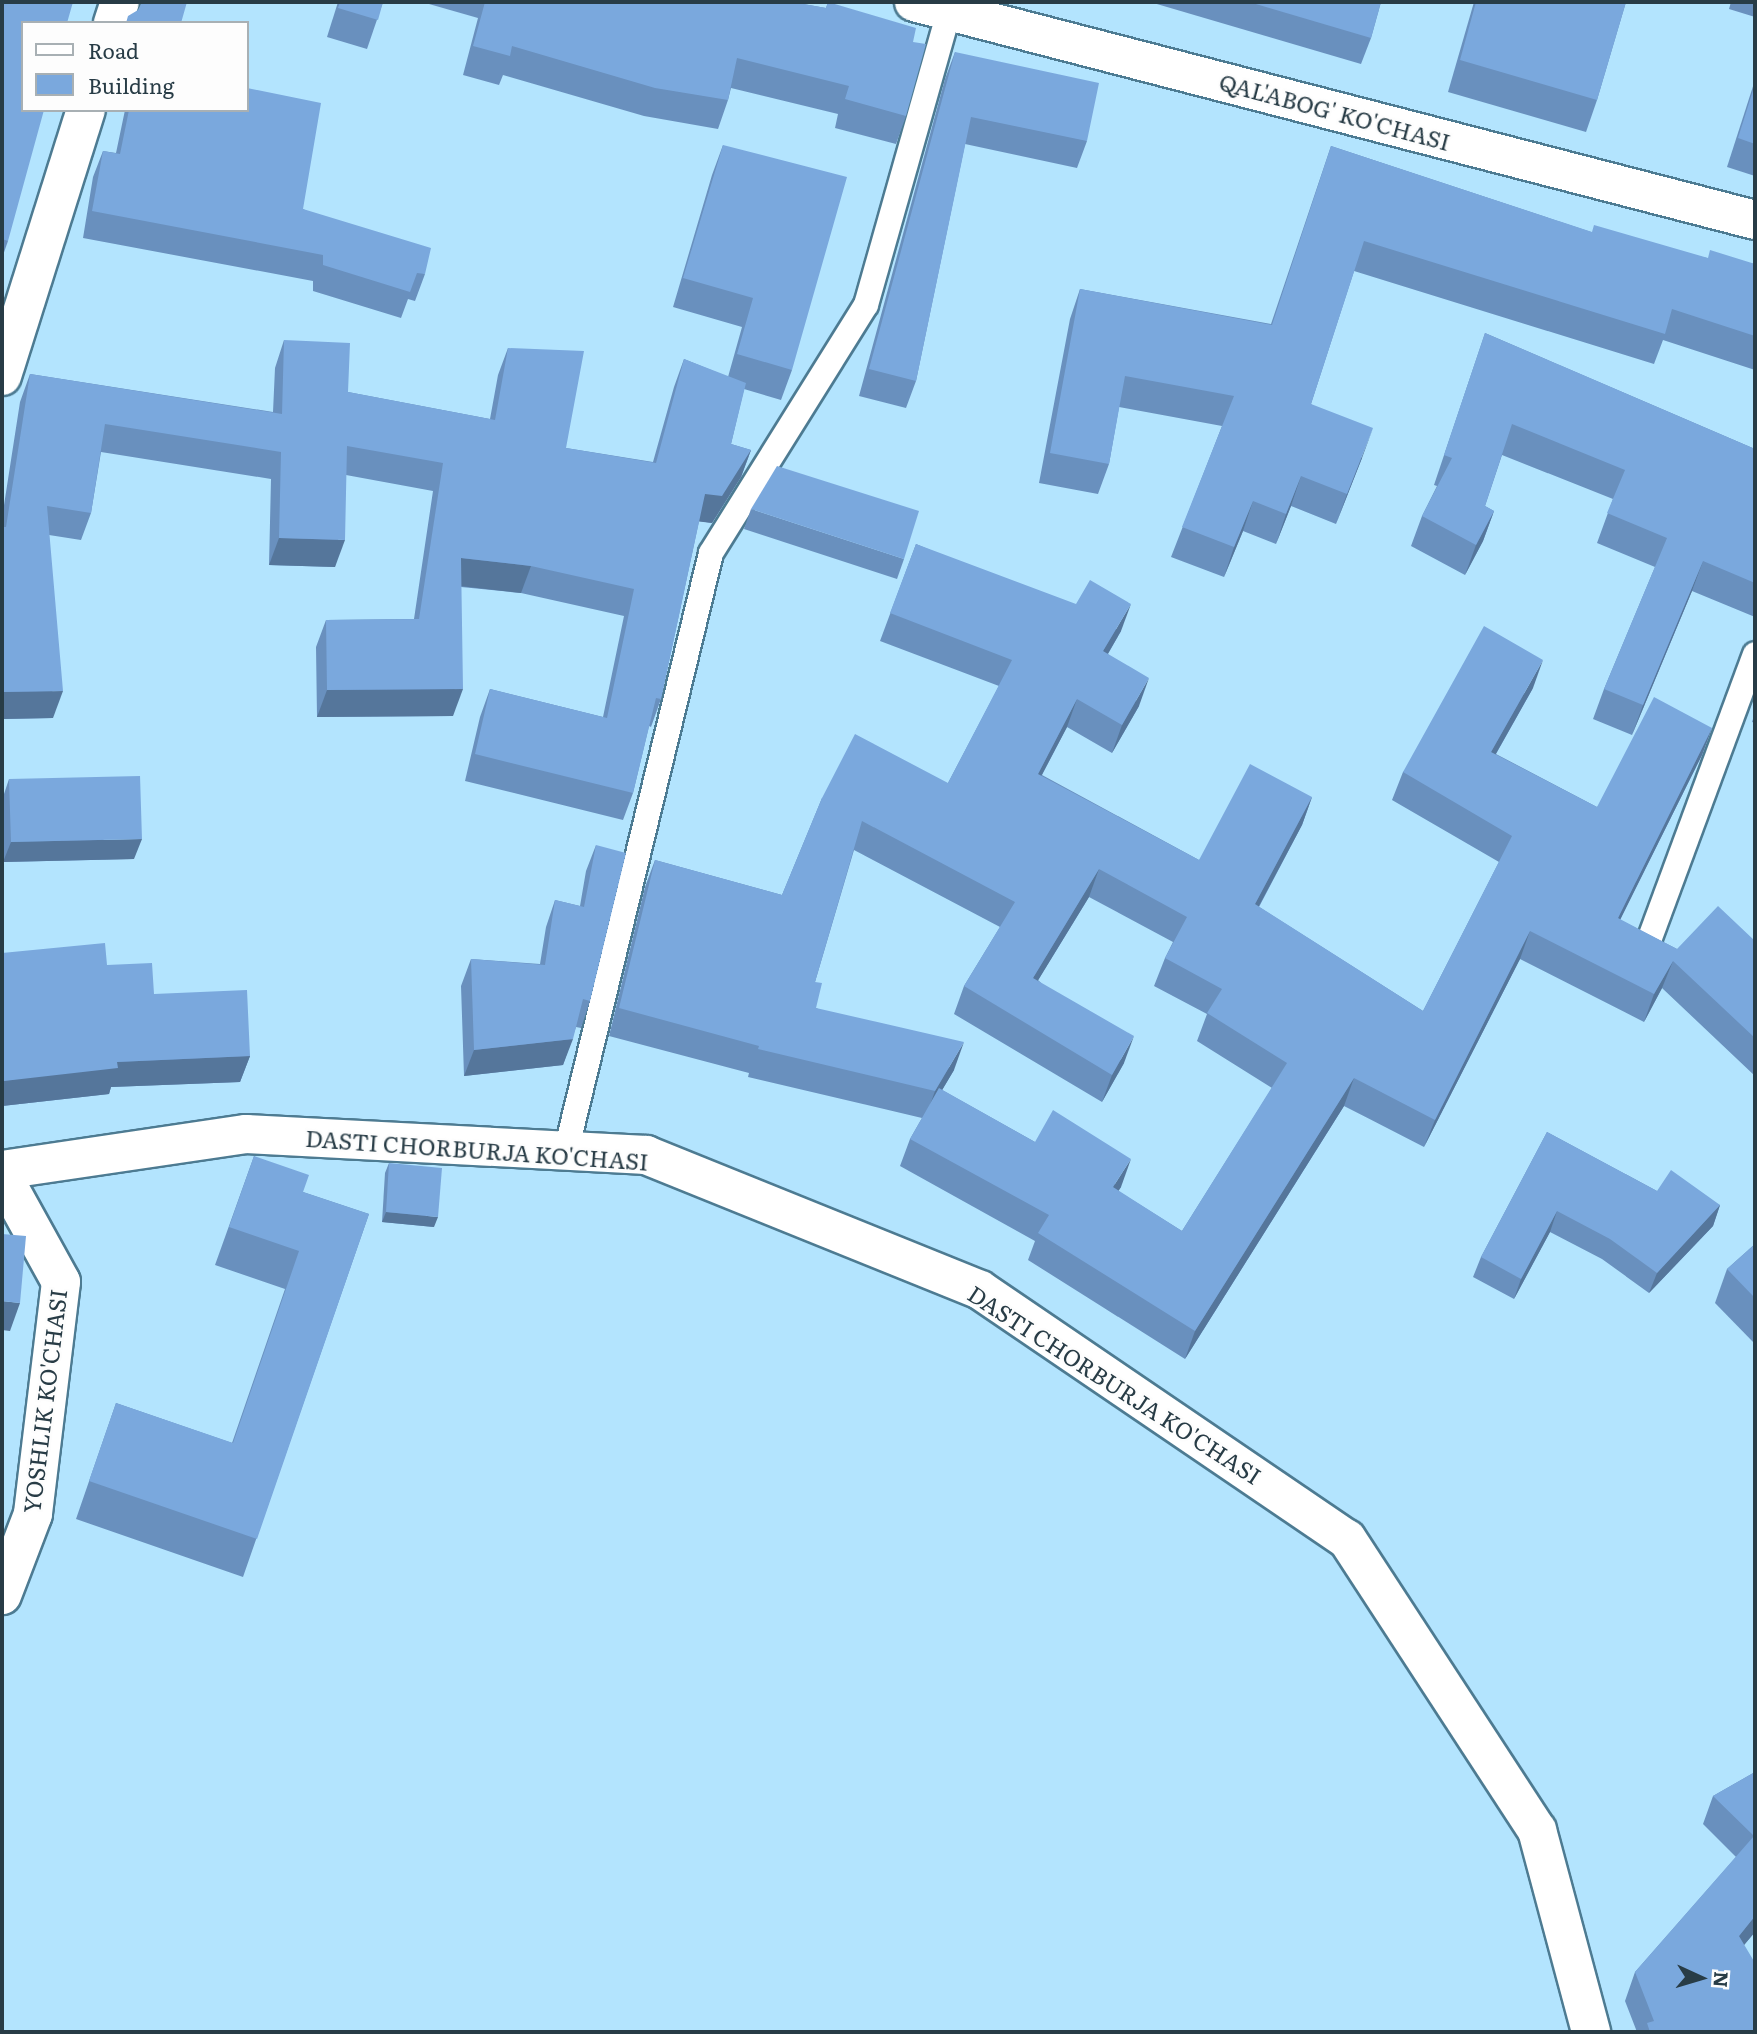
<!DOCTYPE html>
<style>
body{margin:0}
#map{position:relative;width:1757px;height:2034px;overflow:hidden;background:#b3e4fe;font-family:Literata,serif}
div>[style]{position:absolute}
[style*='--x']{left:calc(var(--x)*1px);top:calc(var(--y)*1px);width:calc(var(--w)*1px);rotate:calc(var(--a)*1deg)}
.roads{filter:drop-shadow(2px 0 #4d7b92) drop-shadow(-2px 0 #4d7b92) drop-shadow(0 2px #4d7b92) drop-shadow(0 -2px #4d7b92)}
.service>*{height:24px;margin:-12px;padding:0 12px;transform-origin:12px;border-radius:12px;background:#fff}
.minor>*{height:38px;margin:-19px;padding:0 19px;transform-origin:19px;border-radius:19px;background:#fff}
.tertiary>*{height:38px;margin:-19px;padding:0 19px;transform-origin:19px;border-radius:19px;background:#fff}
.wall>*{inset:0;background:#6990be}
.shaded-wall>*{inset:0;background:#55769b}
.building>*{inset:0;background:#7aa8dd}
span{translate:-50% -50%;white-space:nowrap;text-align:center;line-height:1.15;-webkit-text-stroke:5px #fdfdfd;paint-order:stroke}
.street-label{font-size:23px;color:#283c46}
.frame{position:absolute;inset:0;border:4px solid #283c46;pointer-events:none}
.legend{position:absolute;left:21px;top:21px;width:228px;height:91px;box-sizing:border-box;background:#fdfdfd;border:2px solid #a8b0b4;margin:0;padding:9px 12px;list-style:none;font-size:21px;color:#283c46}
.legend li{display:flex;align-items:center;gap:14px;height:35px}
.legend b{width:35px;border:2px solid #a8b0b4}
.north{position:absolute;left:1666px;top:1943px;width:70px;height:70px;-webkit-text-stroke:5px #fdfdfd;paint-order:stroke;rotate:94deg;font-size:19px;font-weight:700;line-height:28px;text-align:center;color:#283c46}
.north::after{content:'';display:block;margin:auto;width:24px;height:32px;background:#283c46;clip-path:polygon(50% 0,100% 100%,50% 72%,0 100%)}
</style>
<div id="map">
<div class="roads">
<div class="service">
<i style="--x:1647;--y:946;--w:311;--a:-69.7"></i>
<i style="--x:566;--y:1151;--w:615;--a:-76.37"></i>
<i style="--x:711;--y:553;--w:292;--a:-58"></i>
<i style="--x:866;--y:305;--w:305;--a:-74.2"></i>
</div>
<div class="minor">
<i style="--x:2;--y:1170;--w:247;--a:-8.4"></i>
<i style="--x:246;--y:1134;--w:401;--a:3"></i>
<i style="--x:646;--y:1155;--w:360;--a:22"></i>
<i style="--x:980;--y:1290;--w:443;--a:34.2"></i>
<i style="--x:1347;--y:1539;--w:348;--a:56.9"></i>
<i style="--x:1537;--y:1830;--w:209;--a:75"></i>
</div>
<div class="tertiary">
<i style="--x:914;--y:2;--w:869;--a:14.53"></i>
<i style="--x:113;--y:23;--w:22;--a:-72"></i>
<i style="--x:2;--y:376;--w:279;--a:-72.5"></i>
<i style="--x:2;--y:1175;--w:122;--a:61.1"></i>
<i style="--x:61;--y:1282;--w:234;--a:96.9"></i>
<i style="--x:33;--y:1514;--w:87;--a:110.9"></i>
</div>
</div>
<div class="wall">
<i style="clip-path:polygon(2px 2px,8px 241px,2px 258px)"></i>
<i style="clip-path:polygon(338px 2px,383px 2px,367px 49px,327px 37px)"></i>
<i style="clip-path:polygon(422px 2px,792px 2px,826px 8px,828px 2px,913px 42px,906px 116px,896px 144px,835px 128px,838px 114px,731px 88px,728px 100px,718px 129px,644px 116px,503px 75px,499px 85px,463px 75px,478px 18px)"></i>
<i style="clip-path:polygon(1150px 2px,1381px 2px,1371px 38px,1361px 64px)"></i>
<i style="clip-path:polygon(1474px 2px,1626px 2px,1597px 100px,1586px 132px,1448px 92px)"></i>
<i style="clip-path:polygon(1731px 2px,1755px 2px,1755px 17px,1729px 9px)"></i>
<i style="clip-path:polygon(955px 52px,1087px 141px,1077px 168px,965px 144px,916px 381px,906px 408px,859px 396px,945px 79px)"></i>
<i style="clip-path:polygon(1755px 80px,1755px 176px,1727px 167px)"></i>
<i style="clip-path:polygon(125px 110px,247px 110px,303px 209px,425px 274px,415px 301px,408px 299px,401px 318px,313px 291px,313px 281px,83px 238px,93px 177px,103px 151px,116px 153px)"></i>
<i style="clip-path:polygon(723px 145px,792px 370px,781px 400px,744px 389px,731px 444px,751px 450px,741px 477px,712px 523px,699px 521px,661px 699px,651px 727px,649px 726px,633px 793px,623px 820px,465px 781px,480px 717px,490px 689px,603px 717px,624px 616px,521px 593px,461px 587px,453px 716px,317px 717px,316px 647px,326px 620px,414px 619px,433px 491px,346px 475px,335px 567px,269px 565px,271px 479px,101px 452px,91px 513px,81px 540px,49px 535px,53px 718px,2px 719px,2px 518px,20px 402px,30px 374px,273px 412px,275px 368px,284px 340px,348px 392px,490px 419px,498px 375px,508px 348px,566px 448px,653px 462px,674px 387px,684px 359px,728px 377px,742px 327px,673px 307px,712px 175px)"></i>
<i style="clip-path:polygon(1331px 146px,1591px 232px,1707px 258px,1755px 264px,1755px 370px,1663px 340px,1654px 364px,1354px 271px,1311px 404px,1362px 458px,1336px 524px,1291px 506px,1276px 544px,1243px 531px,1224px 577px,1171px 557px,1222px 426px,1119px 407px,1109px 464px,1098px 494px,1039px 483px,1070px 319px,1080px 289px,1271px 324px)"></i>
<i style="clip-path:polygon(1485px 333px,1755px 449px,1755px 617px,1692px 591px,1632px 735px,1593px 719px,1604px 689px,1655px 567px,1597px 543px,1613px 499px,1502px 455px,1485px 506px,1494px 511px,1483px 541px,1465px 575px,1411px 546px,1422px 516px,1437px 486px,1434px 485px)"></i>
<i style="clip-path:polygon(751px 509px,904px 559px,897px 579px,744px 529px)"></i>
<i style="clip-path:polygon(evenodd,916px 544px,1121px 631px,1108px 654px,1139px 706px,1112px 753px,1067px 727px,1042px 775px,1199px 860px,1312px 797px,1302px 825px,1259px 907px,1423px 1011px,1499px 862px,1392px 800px,1403px 772px,1533px 688px,1496px 754px,1597px 807px,1712px 728px,1702px 755px,1620px 920px,1677px 949px,1755px 941px,1755px 1076px,1662px 988px,1644px 1022px,1520px 959px,1424px 1147px,1344px 1106px,1185px 1359px,1028px 1260px,1035px 1241px,900px 1166px,910px 1139px,922px 1118px,748px 1077px,749px 1073px,609px 1036px,645px 887px,655px 860px,782px 895px,822px 798px,948px 783px,999px 686px,880px 641px,916px 544px,854px 850px,1000px 927px,964px 986px,954px 1014px,1102px 1102px,1124px 1063px,1038px 980px,1089px 897px,1173px 942px,1165px 958px,1154px 986px,1207px 1014px,1197px 1041px,1272px 1088px,1182px 1231px,1118px 1191px,1121px 1187px,1035px 1142px,942px 1090px,954px 1070px,816px 1008px,815px 982px,854px 850px)"></i>
<i style="clip-path:polygon(1755px 713px,1755px 723px,1752px 722px)"></i>
<i style="clip-path:polygon(9px 779px,134px 859px,3px 862px,2px 800px)"></i>
<i style="clip-path:polygon(596px 845px,590px 1001px,581px 1028px,576px 1027px,563px 1065px,464px 1076px,461px 986px,471px 959px,540px 964px,546px 927px,555px 900px,580px 906px,586px 871px)"></i>
<i style="clip-path:polygon(2px 953px,107px 965px,250px 1056px,240px 1082px,111px 1087px,109px 1094px,2px 1106px)"></i>
<i style="clip-path:polygon(1547px 1132px,1657px 1191px,1720px 1205px,1713px 1226px,1649px 1293px,1602px 1259px,1550px 1232px,1514px 1299px,1473px 1277px,1481px 1257px)"></i>
<i style="clip-path:polygon(254px 1156px,303px 1192px,369px 1214px,243px 1577px,76px 1519px,116px 1403px,232px 1443px,285px 1289px,215px 1265px)"></i>
<i style="clip-path:polygon(389px 1163px,434px 1227px,382px 1222px,385px 1173px)"></i>
<i style="clip-path:polygon(1755px 1244px,1755px 1344px,1715px 1303px,1727px 1269px)"></i>
<i style="clip-path:polygon(1755px 1772px,1755px 1932px,1744px 1945px,1755px 2032px,1637px 2032px,1625px 2001px,1635px 1972px,1736px 1857px,1703px 1824px,1713px 1796px)"></i>
</div>
<div class="shaded-wall">
<i style="clip-path:polygon(1373px 428px,1362px 458px,1336px 524px,1347px 494px)"></i>
<i style="clip-path:polygon(751px 450px,741px 477px,712px 523px,695px 521px,705px 494px)"></i>
<i style="clip-path:polygon(1301px 476px,1291px 506px,1276px 544px,1286px 514px)"></i>
<i style="clip-path:polygon(1253px 501px,1243px 531px,1224px 577px,1234px 547px)"></i>
<i style="clip-path:polygon(1494px 511px,1483px 541px,1465px 575px,1476px 545px)"></i>
<i style="clip-path:polygon(279px 538px,345px 540px,335px 567px,269px 565px)"></i>
<i style="clip-path:polygon(461px 558px,531px 566px,521px 593px,451px 585px)"></i>
<i style="clip-path:polygon(1703px 561px,1692px 591px,1632px 735px,1643px 705px)"></i>
<i style="clip-path:polygon(1131px 604px,1121px 631px,1093px 679px,1103px 651px)"></i>
<i style="clip-path:polygon(1543px 660px,1533px 688px,1481px 780px,1491px 752px)"></i>
<i style="clip-path:polygon(1149px 678px,1139px 706px,1112px 753px,1122px 725px)"></i>
<i style="clip-path:polygon(463px 689px,453px 716px,317px 717px,327px 690px)"></i>
<i style="clip-path:polygon(63px 691px,53px 718px,2px 719px,2px 692px)"></i>
<i style="clip-path:polygon(1077px 699px,1067px 727px,1028px 801px,1038px 774px)"></i>
<i style="clip-path:polygon(1712px 728px,1702px 755px,1607px 946px,1618px 918px)"></i>
<i style="clip-path:polygon(1312px 797px,1302px 825px,1245px 932px,1255px 904px)"></i>
<i style="clip-path:polygon(142px 839px,134px 859px,3px 862px,11px 842px)"></i>
<i style="clip-path:polygon(1099px 869px,1089px 897px,1023px 1005px,1033px 978px)"></i>
<i style="clip-path:polygon(1530px 931px,1520px 959px,1424px 1147px,1435px 1120px)"></i>
<i style="clip-path:polygon(1673px 961px,1662px 988px,1644px 1022px,1654px 994px)"></i>
<i style="clip-path:polygon(1134px 1036px,1124px 1063px,1102px 1102px,1112px 1075px)"></i>
<i style="clip-path:polygon(573px 1039px,563px 1065px,464px 1076px,474px 1050px)"></i>
<i style="clip-path:polygon(964px 1042px,954px 1070px,925px 1119px,935px 1091px)"></i>
<i style="clip-path:polygon(250px 1056px,240px 1082px,111px 1087px,109px 1094px,2px 1106px,2px 1087px,4px 1081px,117px 1062px)"></i>
<i style="clip-path:polygon(1354px 1078px,1344px 1106px,1185px 1359px,1195px 1331px)"></i>
<i style="clip-path:polygon(1131px 1159px,1121px 1187px,1103px 1215px,1113px 1187px)"></i>
<i style="clip-path:polygon(1720px 1205px,1713px 1226px,1649px 1293px,1657px 1273px)"></i>
<i style="clip-path:polygon(1557px 1211px,1550px 1232px,1514px 1299px,1521px 1279px)"></i>
<i style="clip-path:polygon(386px 1212px,438px 1217px,434px 1227px,382px 1222px)"></i>
<i style="clip-path:polygon(2px 1301px,20px 1303px,10px 1331px,2px 1330px)"></i>
<i style="clip-path:polygon(1755px 1916px,1755px 1932px,1728px 1964px,1739px 1936px)"></i>
</div>
<div class="building">
<i style="clip-path:polygon(2px 2px,73px 2px,67px 23px,23px 23px,23px 110px,44px 110px,8px 241px,2px 239px)"></i>
<i style="clip-path:polygon(142px 2px,187px 2px,181px 23px,126px 23px,128px 16px,138px 10px)"></i>
<i style="clip-path:polygon(340px 2px,383px 2px,378px 20px,338px 8px)"></i>
<i style="clip-path:polygon(485px 2px,792px 2px,826px 8px,828px 2px,916px 28px,913px 42px,926px 44px,906px 116px,845px 99px,849px 86px,737px 58px,728px 100px,655px 88px,512px 46px,510px 56px,473px 46px)"></i>
<i style="clip-path:polygon(1249px 2px,1381px 2px,1371px 38px)"></i>
<i style="clip-path:polygon(1476px 2px,1573px 2px,1578px 3px,1578px 2px,1626px 2px,1597px 100px,1460px 60px)"></i>
<i style="clip-path:polygon(955px 52px,1099px 83px,1087px 141px,971px 117px,916px 381px,869px 369px)"></i>
<i style="clip-path:polygon(1755px 84px,1755px 144px,1738px 138px)"></i>
<i style="clip-path:polygon(247px 88px,321px 103px,303px 209px,431px 248px,425px 274px,417px 273px,410px 292px,323px 265px,323px 255px,92px 211px,103px 151px,120px 154px,129px 110px,247px 110px)"></i>
<i style="clip-path:polygon(723px 145px,847px 177px,792px 370px,737px 354px,753px 298px,683px 278px)"></i>
<i style="clip-path:polygon(1331px 146px,1592px 232px,1594px 225px,1708px 258px,1710px 250px,1755px 264px,1755px 336px,1672px 309px,1665px 334px,1364px 241px,1311px 404px,1373px 428px,1347px 494px,1301px 476px,1286px 514px,1253px 501px,1234px 547px,1182px 527px,1234px 396px,1125px 376px,1109px 464px,1050px 453px,1080px 289px,1272px 325px)"></i>
<i style="clip-path:polygon(1485px 333px,1755px 449px,1755px 583px,1703px 561px,1643px 705px,1604px 689px,1667px 538px,1607px 513px,1625px 470px,1512px 424px,1485px 506px,1494px 511px,1476px 545px,1422px 516px,1452px 458px,1444px 455px)"></i>
<i style="clip-path:polygon(284px 340px,350px 343px,348px 392px,495px 420px,508px 348px,584px 351px,566px 448px,656px 463px,684px 359px,746px 383px,731px 444px,751px 450px,722px 496px,705px 494px,661px 699px,656px 698px,633px 793px,475px 754px,490px 689px,607px 718px,634px 589px,531px 566px,461px 558px,463px 689px,327px 690px,326px 620px,419px 619px,443px 463px,347px 446px,345px 540px,279px 538px,281px 452px,105px 424px,91px 513px,47px 506px,63px 691px,2px 692px,2px 527px,6px 527px,30px 374px,282px 414px)"></i>
<i style="clip-path:polygon(777px 466px,919px 511px,904px 559px,751px 509px)"></i>
<i style="clip-path:polygon(916px 544px,1076px 604px,1090px 580px,1131px 604px,1103px 651px,1149px 678px,1122px 725px,1077px 699px,1038px 774px,1199px 860px,1250px 764px,1312px 797px,1255px 904px,1423px 1011px,1512px 836px,1403px 772px,1484px 626px,1543px 660px,1491px 752px,1597px 807px,1654px 697px,1712px 728px,1618px 918px,1677px 949px,1718px 906px,1755px 941px,1755px 1038px,1673px 961px,1654px 994px,1530px 931px,1435px 1120px,1354px 1078px,1195px 1331px,1038px 1233px,1049px 1215px,910px 1139px,939px 1088px,1035px 1142px,1053px 1110px,1131px 1159px,1113px 1187px,1182px 1231px,1287px 1063px,1207px 1013px,1222px 989px,1165px 958px,1187px 917px,1099px 869px,1033px 978px,1134px 1036px,1112px 1075px,964px 986px,1015px 902px,862px 821px,815px 982px,822px 983px,816px 1008px,964px 1042px,935px 1091px,758px 1049px,759px 1046px,619px 1008px,655px 860px,782px 895px,822px 798px,855px 734px,948px 783px,1012px 660px,890px 613px)"></i>
<i style="clip-path:polygon(140px 776px,142px 839px,11px 842px,9px 779px)"></i>
<i style="clip-path:polygon(596px 845px,626px 853px,590px 1001px,583px 999px,573px 1039px,474px 1050px,471px 959px,545px 965px,555px 900px,584px 907px)"></i>
<i style="clip-path:polygon(105px 943px,107px 965px,152px 963px,154px 994px,247px 990px,250px 1056px,117px 1062px,118px 1068px,4px 1081px,2px 1060px,2px 953px)"></i>
<i style="clip-path:polygon(1547px 1132px,1657px 1191px,1671px 1170px,1720px 1205px,1657px 1273px,1610px 1239px,1557px 1211px,1521px 1279px,1481px 1257px)"></i>
<i style="clip-path:polygon(254px 1156px,309px 1175px,303px 1192px,369px 1214px,257px 1539px,89px 1481px,116px 1403px,233px 1443px,299px 1251px,229px 1227px)"></i>
<i style="clip-path:polygon(389px 1163px,442px 1168px,438px 1217px,386px 1212px)"></i>
<i style="clip-path:polygon(2px 1234px,26px 1236px,20px 1303px,2px 1301px)"></i>
<i style="clip-path:polygon(1755px 1244px,1755px 1298px,1727px 1269px)"></i>
<i style="clip-path:polygon(1755px 1772px,1755px 1916px,1739px 1936px,1755px 1963px,1755px 2032px,1650px 2032px,1647px 2023px,1654px 2021px,1635px 1972px,1754px 1836px,1713px 1796px)"></i>
</div>
<div class="street-label">
<span style="left:1335px;top:111px;rotate:15deg">QAL'ABOG' KO'CHASI</span>
<span style="left:477px;top:1149px;rotate:4deg">DASTI CHORBURJA KO'CHASI</span>
<span style="left:1115px;top:1384px;rotate:33deg">DASTI CHORBURJA KO'CHASI</span>
<span style="left:44px;top:1401px;rotate:-83deg">YOSHLIK KO'CHASI</span>
</div>
<div class="frame"></div>
<ul class="legend">
<li><b style="height:9px;background:#fff"></b>Road</li>
<li><b style="height:19px;background:#7aa8dd"></b>Building</li>
</ul>
<div class="north">N</div>
</div>
